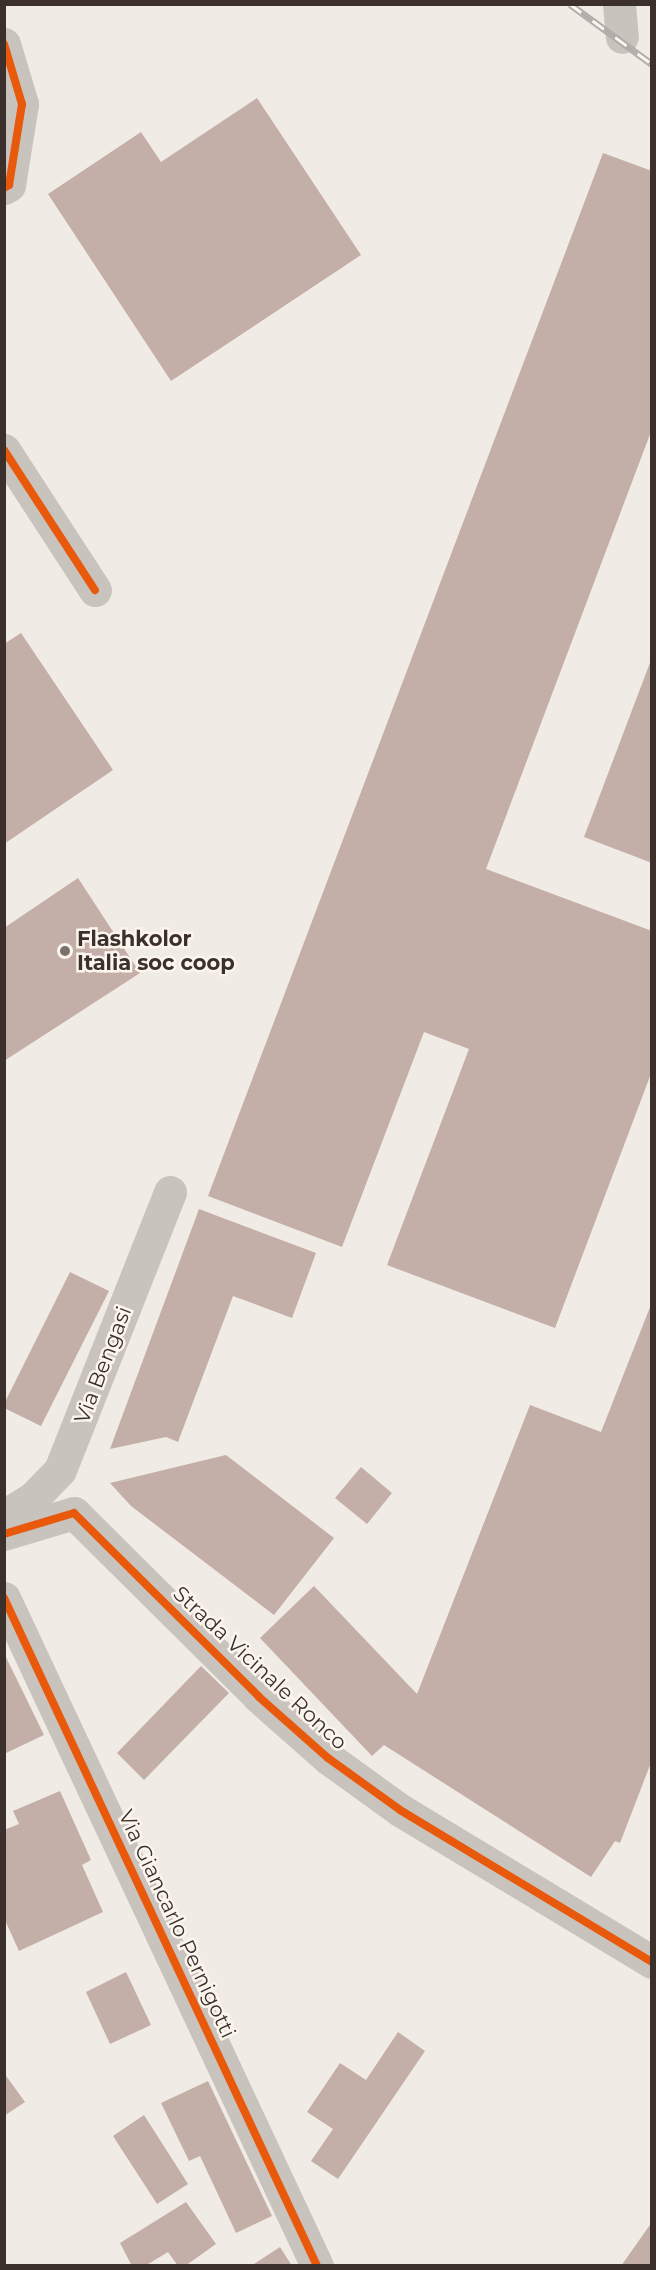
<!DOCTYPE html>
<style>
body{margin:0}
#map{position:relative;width:656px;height:2270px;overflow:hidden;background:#f0ebe5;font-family:Montserrat,sans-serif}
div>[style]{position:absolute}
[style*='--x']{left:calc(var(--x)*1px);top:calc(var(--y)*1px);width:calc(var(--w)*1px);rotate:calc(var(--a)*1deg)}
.building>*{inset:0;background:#c3afa7}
.minor>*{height:33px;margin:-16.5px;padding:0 16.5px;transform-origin:16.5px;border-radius:16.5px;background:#c9c3be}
.rail>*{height:7px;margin-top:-3.5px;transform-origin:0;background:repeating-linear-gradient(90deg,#fbf5ee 0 14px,#b1aca8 0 28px);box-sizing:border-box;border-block:2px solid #b1aca8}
.cycleway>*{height:8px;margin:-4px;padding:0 4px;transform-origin:4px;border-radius:4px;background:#e8590c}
.dots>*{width:16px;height:16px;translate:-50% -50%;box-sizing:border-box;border:3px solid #fbf5ee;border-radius:50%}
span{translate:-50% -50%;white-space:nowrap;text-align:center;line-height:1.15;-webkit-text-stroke:5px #fbf5ee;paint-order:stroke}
.poi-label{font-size:21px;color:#3b302b;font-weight:700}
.left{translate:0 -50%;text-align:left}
.street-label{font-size:21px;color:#3b302b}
.frame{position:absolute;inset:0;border:6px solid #3b302b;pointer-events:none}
</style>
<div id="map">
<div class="building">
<i style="clip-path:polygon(257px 98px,361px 255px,171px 381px,48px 194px,141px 132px,161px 162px)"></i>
<i style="clip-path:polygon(603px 153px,652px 171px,652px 429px,486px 869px,652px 931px,652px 1071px,555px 1328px,387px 1265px,469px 1049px,424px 1032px,342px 1247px,208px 1196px)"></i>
<i style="clip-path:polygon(21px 633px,113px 770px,4px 844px,4px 644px)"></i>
<i style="clip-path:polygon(651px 660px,652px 660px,652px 863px,584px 837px)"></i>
<i style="clip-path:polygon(78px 878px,140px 973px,4px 1061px,4px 928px)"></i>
<i style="clip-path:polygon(199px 1209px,316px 1253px,292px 1318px,233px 1296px,178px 1442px,166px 1437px,110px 1449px)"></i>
<i style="clip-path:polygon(70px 1272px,109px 1291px,41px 1426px,4px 1408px,4px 1404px)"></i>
<i style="clip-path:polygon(652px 1302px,652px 1760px,620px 1843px,615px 1841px,591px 1877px,384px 1745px,372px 1756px,260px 1638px,314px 1586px,417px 1694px,530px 1405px,601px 1432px)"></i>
<i style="clip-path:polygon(226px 1455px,334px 1538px,274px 1615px,131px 1506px,110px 1483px)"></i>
<i style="clip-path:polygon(361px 1467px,392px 1493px,367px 1524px,335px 1498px)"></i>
<i style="clip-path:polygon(4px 1653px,44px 1735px,4px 1754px)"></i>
<i style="clip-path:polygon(201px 1666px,229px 1693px,144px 1780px,117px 1753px)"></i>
<i style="clip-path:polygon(60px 1791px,91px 1860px,82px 1865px,103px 1912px,19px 1951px,4px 1918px,4px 1830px,19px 1824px,13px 1811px)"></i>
<i style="clip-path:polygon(126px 1972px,151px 2025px,110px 2044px,86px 1992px)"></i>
<i style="clip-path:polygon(398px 2032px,425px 2051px,338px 2179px,311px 2161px,333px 2129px,307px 2112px,340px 2063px,366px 2080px)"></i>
<i style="clip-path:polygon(4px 2073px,25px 2102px,4px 2116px)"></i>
<i style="clip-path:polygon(208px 2081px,272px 2216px,236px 2233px,200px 2156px,189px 2161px,161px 2103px)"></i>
<i style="clip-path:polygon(144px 2115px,188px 2184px,157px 2204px,113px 2136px)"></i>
<i style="clip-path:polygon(186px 2202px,216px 2244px,185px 2266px,178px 2266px,168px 2252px,145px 2266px,132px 2266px,120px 2243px)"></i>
<i style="clip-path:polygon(652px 2222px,652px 2266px,621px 2266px)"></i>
<i style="clip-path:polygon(280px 2247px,292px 2266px,251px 2266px)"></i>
</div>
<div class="minor">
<i style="--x:619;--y:4;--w:33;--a:85"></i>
<i style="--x:4;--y:44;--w:63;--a:73.3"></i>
<i style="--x:22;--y:104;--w:82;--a:99.1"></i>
<i style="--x:9;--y:185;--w:6;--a:149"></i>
<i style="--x:4;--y:450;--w:167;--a:57"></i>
<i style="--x:4;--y:1516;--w:36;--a:-32"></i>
<i style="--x:34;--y:1497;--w:37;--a:-46"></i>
<i style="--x:60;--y:1470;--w:299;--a:-68.4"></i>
<i style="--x:4;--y:1534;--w:73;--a:-16.7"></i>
<i style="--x:74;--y:1513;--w:261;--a:44.8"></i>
<i style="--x:259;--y:1697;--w:92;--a:41.5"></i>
<i style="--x:328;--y:1758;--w:89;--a:35.8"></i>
<i style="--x:400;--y:1810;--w:294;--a:31.1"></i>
<i style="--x:4;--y:1598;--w:738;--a:64.89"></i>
</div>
<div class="rail">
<i style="--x:570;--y:4;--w:102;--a:36.2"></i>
</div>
<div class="cycleway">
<i style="--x:4;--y:44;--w:63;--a:73.3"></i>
<i style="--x:22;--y:104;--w:82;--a:99.1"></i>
<i style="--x:9;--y:185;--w:6;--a:149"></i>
<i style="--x:4;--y:450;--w:167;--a:57"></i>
<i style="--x:4;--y:1534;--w:73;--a:-16.7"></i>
<i style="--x:74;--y:1513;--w:261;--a:44.8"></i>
<i style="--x:259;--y:1697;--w:92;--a:41.5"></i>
<i style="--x:328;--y:1758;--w:89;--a:35.8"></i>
<i style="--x:400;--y:1810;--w:294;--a:31.1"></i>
<i style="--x:4;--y:1598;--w:738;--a:64.89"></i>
</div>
<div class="dots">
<i style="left:65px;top:951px;background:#7a716c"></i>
</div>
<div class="poi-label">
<span class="left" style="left:77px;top:951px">Flashkolor<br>Italia soc coop</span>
</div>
<div class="street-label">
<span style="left:103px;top:1365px;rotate:-69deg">Via Bengasi</span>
<span style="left:260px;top:1668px;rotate:43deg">Strada Vicinale Ronco</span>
<span style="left:177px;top:1924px;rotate:65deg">Via Giancarlo Pernigotti</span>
</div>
<div class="frame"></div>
</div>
